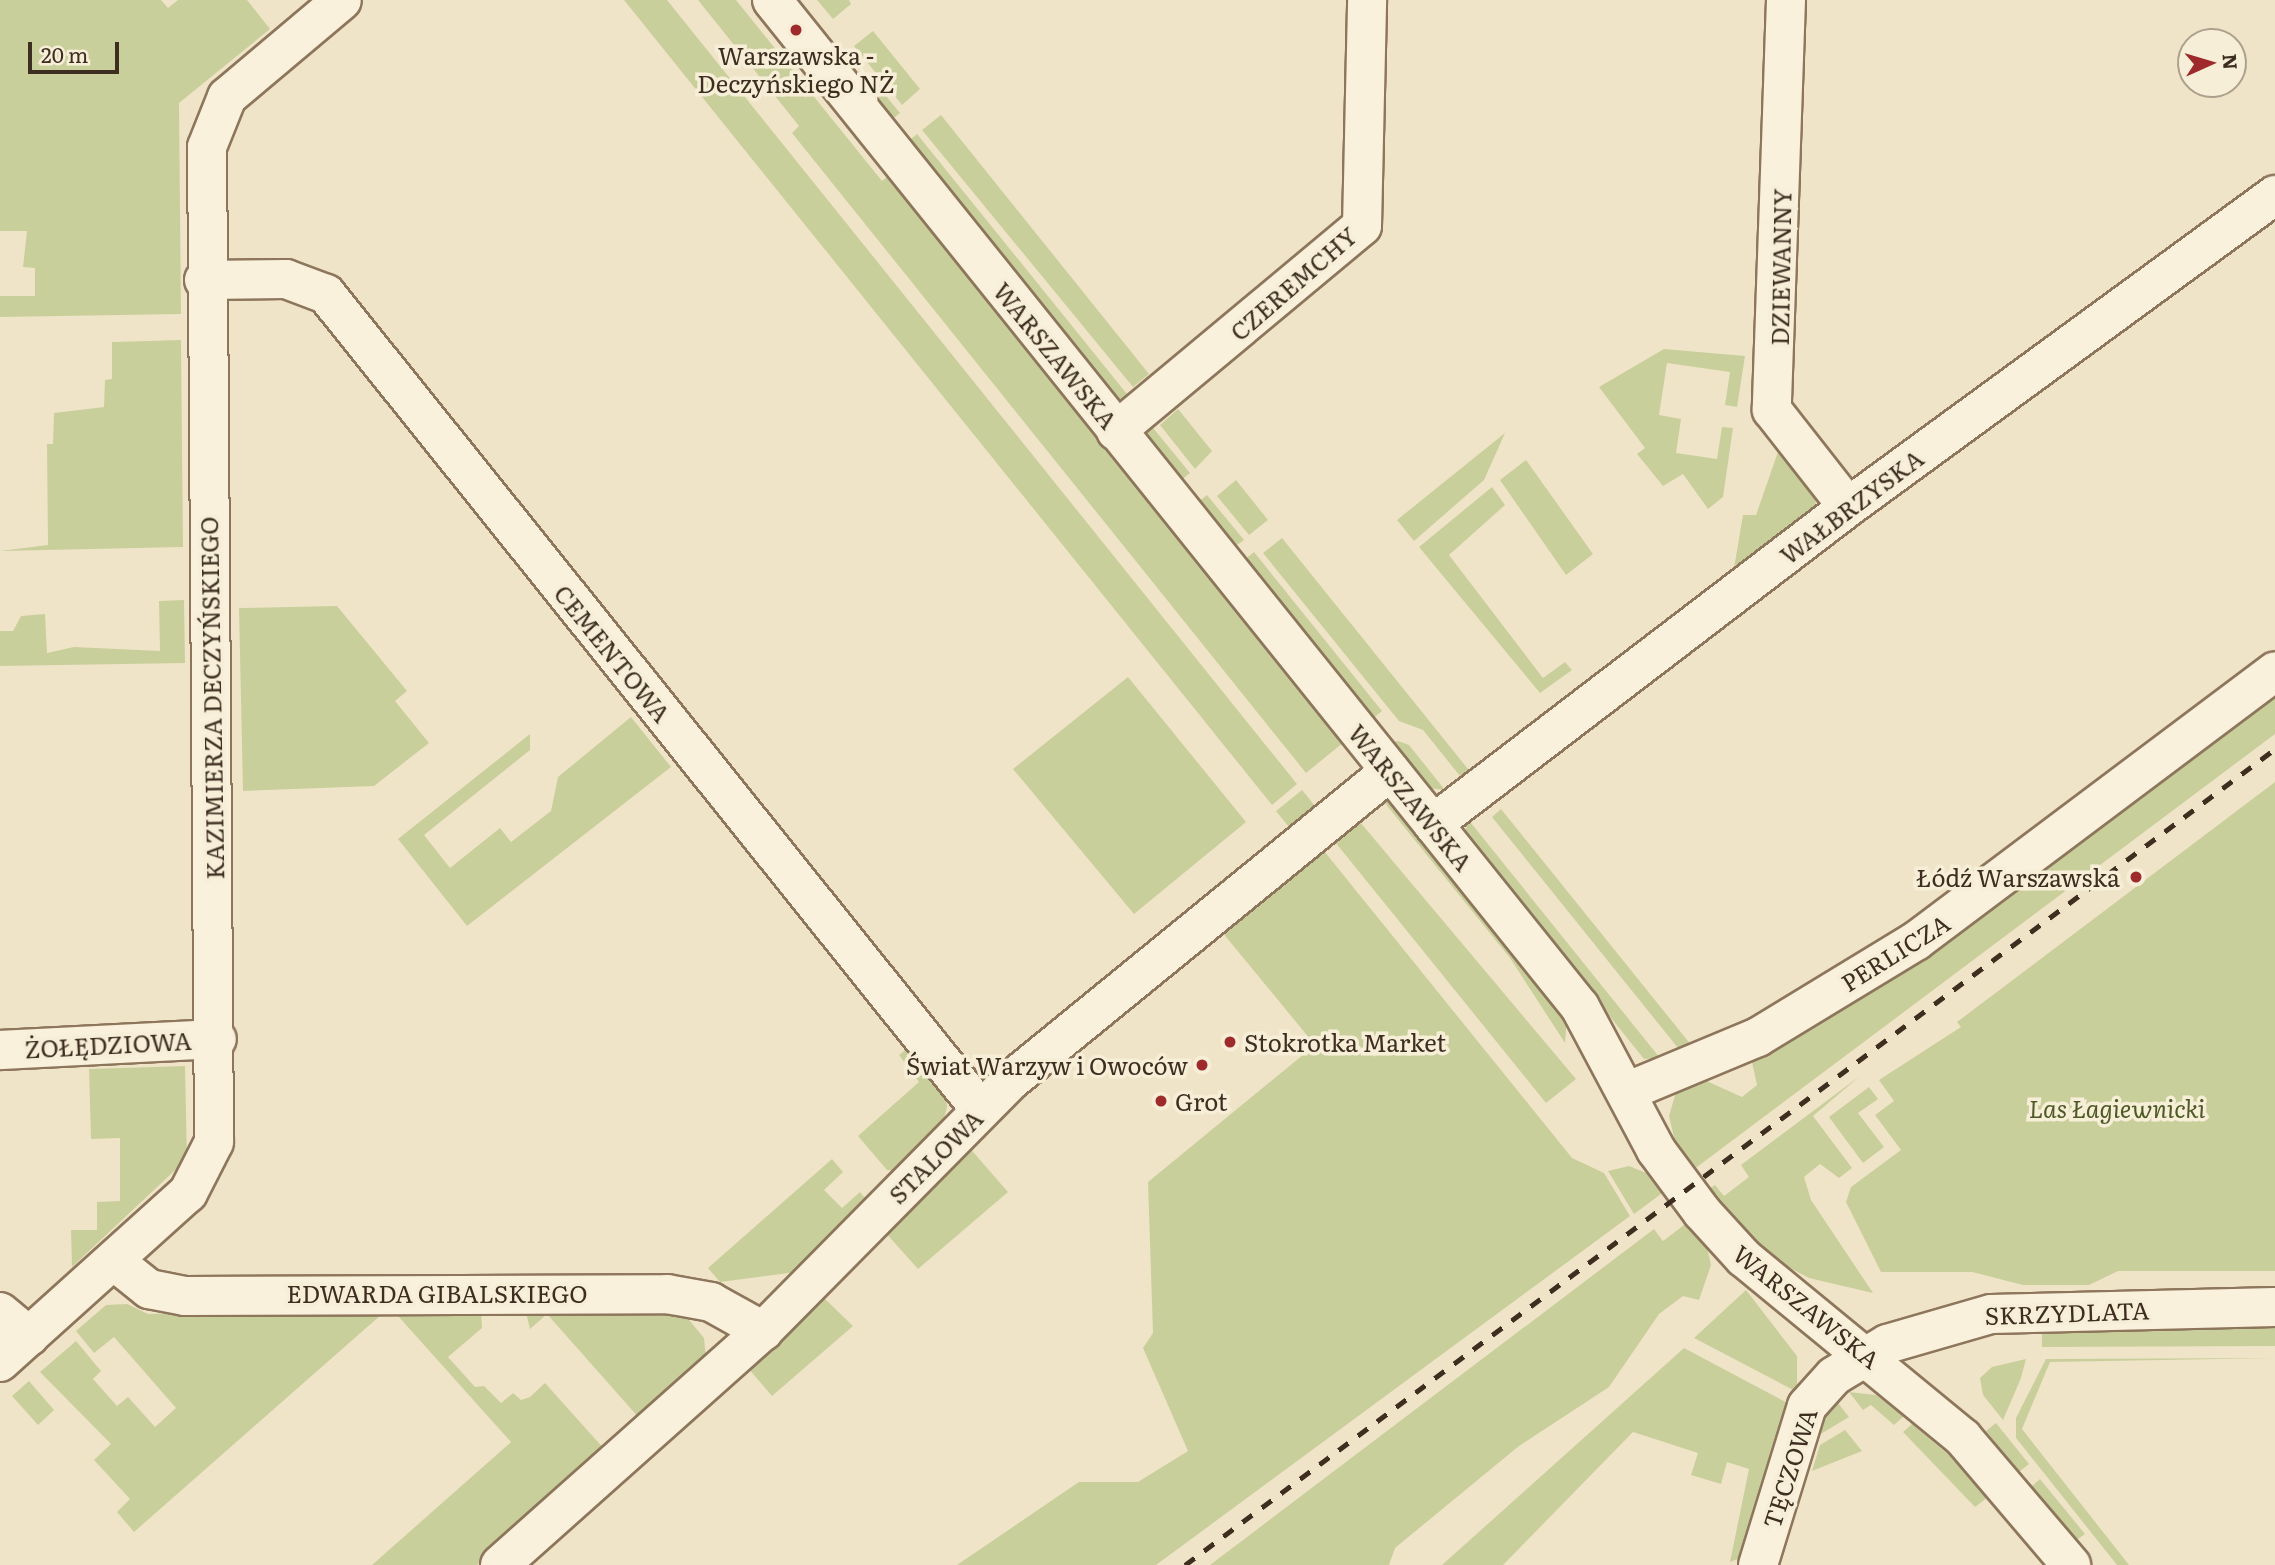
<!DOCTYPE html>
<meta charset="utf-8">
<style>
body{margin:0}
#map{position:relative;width:2275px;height:1565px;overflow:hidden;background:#f0e4c8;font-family:Literata,serif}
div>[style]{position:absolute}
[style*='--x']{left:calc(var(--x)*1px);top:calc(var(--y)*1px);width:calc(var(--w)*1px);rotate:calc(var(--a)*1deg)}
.green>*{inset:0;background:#c9cf9b}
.roads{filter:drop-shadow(2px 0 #8d765c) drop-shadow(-2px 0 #8d765c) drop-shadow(0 2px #8d765c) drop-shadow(0 -2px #8d765c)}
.minor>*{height:38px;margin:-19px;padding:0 19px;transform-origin:19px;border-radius:19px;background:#faf1dc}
.rail>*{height:5px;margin-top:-2.5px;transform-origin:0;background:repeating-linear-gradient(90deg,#3d2e20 0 12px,transparent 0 24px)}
.dots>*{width:19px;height:19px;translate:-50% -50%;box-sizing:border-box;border:4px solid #f7eed8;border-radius:50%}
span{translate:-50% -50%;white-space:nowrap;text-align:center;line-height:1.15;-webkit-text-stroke:7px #f7eed8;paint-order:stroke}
.poi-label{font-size:24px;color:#3d2e20}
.right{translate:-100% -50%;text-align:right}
.left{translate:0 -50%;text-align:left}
.street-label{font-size:24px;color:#3d2e20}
.park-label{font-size:24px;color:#4d5a26;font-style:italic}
.north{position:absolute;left:2177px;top:28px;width:70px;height:70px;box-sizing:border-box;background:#f7eed8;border:2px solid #ada18e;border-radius:50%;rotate:86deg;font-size:19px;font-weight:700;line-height:28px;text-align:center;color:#3d2e20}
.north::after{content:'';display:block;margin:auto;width:24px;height:32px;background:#9e2a2b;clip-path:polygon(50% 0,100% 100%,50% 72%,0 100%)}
.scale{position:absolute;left:28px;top:42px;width:91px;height:32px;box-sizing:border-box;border:4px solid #3d2e20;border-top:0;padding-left:9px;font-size:21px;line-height:24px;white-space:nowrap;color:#3d2e20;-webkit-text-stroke:5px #f7eed8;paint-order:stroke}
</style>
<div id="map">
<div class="green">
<i style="clip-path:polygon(0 0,161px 0,168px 8px,178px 0,247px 0,270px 29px,179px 103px,181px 314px,0 317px,0 296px,35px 296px,35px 268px,23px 267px,27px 231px,0 231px)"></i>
<i style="clip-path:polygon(624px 0,667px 0,1297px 784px,1272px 805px)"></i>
<i style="clip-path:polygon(698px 0,736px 0,882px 181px,892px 173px,1344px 742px,1306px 773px,792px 133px,799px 126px)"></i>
<i style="clip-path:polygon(817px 0,849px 0,851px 4px,833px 19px)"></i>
<i style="clip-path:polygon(873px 31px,920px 89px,902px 105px,854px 46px)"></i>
<i style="clip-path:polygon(868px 74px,900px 113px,889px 122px,858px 83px)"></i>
<i style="clip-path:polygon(941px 115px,1149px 374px,1133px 387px,922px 130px)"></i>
<i style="clip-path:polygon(917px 134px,1131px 399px,1114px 399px,906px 143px)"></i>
<i style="clip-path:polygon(181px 340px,183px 547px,0 551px,48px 545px,47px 444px,53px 444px,54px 413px,104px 407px,105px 380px,112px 379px,112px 342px)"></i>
<i style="clip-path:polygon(1664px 349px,1745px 356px,1737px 407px,1725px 405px,1730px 372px,1667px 363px,1659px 415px,1681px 419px,1676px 453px,1717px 459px,1722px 427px,1733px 428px,1723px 497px,1708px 509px,1683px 474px,1663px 486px,1637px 454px,1645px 448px,1599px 387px)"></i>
<i style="clip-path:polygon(1178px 409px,1212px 451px,1195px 469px,1160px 425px)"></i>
<i style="clip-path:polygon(1149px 423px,1190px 473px,1179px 482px,1146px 439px)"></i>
<i style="clip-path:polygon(1505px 433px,1484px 480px,1414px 541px,1397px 520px)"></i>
<i style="clip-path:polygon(1779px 449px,1816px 494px,1815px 513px,1733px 574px,1743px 515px,1756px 515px)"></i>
<i style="clip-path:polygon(1526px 460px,1593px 554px,1566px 575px,1500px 480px)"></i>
<i style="clip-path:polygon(1236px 480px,1268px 520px,1249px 535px,1217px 496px)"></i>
<i style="clip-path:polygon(1492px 487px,1505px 505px,1449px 555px,1543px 678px,1565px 662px,1572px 670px,1540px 693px,1419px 547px)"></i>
<i style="clip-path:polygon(1207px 495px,1244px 540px,1233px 548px,1197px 503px)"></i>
<i style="clip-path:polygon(1282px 538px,1472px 774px,1464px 781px,1423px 730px,1399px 721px,1263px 553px)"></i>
<i style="clip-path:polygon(1254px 552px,1382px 711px,1371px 720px,1243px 561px)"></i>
<i style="clip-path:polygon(184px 600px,185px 663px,0 666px,0 631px,13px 631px,21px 616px,45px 614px,47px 653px,74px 647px,160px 651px,159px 601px)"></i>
<i style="clip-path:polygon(337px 606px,407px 691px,395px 701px,429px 743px,374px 786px,243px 791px,239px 608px)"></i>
<i style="clip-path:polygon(1128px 677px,1246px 822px,1134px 914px,1013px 769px)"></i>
<i style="clip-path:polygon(2275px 680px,2275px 734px,1693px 1170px,1708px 1190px,1715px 1185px,1724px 1196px,1749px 1177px,1741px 1165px,1860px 1076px,1813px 1116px,1852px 1168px,1839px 1178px,1820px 1164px,1804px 1177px,1811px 1200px,1873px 1293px,1809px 1278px,1767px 1256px,1679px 1159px,1669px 1116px,1679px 1082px,1689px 1073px,1742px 1097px,1757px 1085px,1750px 1053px)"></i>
<i style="clip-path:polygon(631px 717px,671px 767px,467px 926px,398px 839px,530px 734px,530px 750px,424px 835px,450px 868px,500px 828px,511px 842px,551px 811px,558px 777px)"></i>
<i style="clip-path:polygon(1398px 741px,1409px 745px,1445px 790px,1427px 788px,1390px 743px)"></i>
<i style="clip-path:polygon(2275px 782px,2275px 1271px,2118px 1271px,2089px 1285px,2023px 1285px,1972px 1272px,1881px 1272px,1846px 1202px,1851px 1187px,1901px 1150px,1875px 1115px,1894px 1101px,1879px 1080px,1961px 1027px,1957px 1022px)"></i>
<i style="clip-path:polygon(1302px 790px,1319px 811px,1293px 832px,1276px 811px)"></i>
<i style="clip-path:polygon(1391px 801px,1567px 1018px,1565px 1043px,1510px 958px,1384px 802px)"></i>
<i style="clip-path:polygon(1501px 809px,1696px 1051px,1678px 1048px,1492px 817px)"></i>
<i style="clip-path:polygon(1467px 818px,1660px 1058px,1644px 1059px,1465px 836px)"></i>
<i style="clip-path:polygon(1360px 822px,1576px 1079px,1546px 1103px,1331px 837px)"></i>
<i style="clip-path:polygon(1320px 846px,1572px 1158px,1604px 1173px,1630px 1216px,1156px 1565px,957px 1565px,1079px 1482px,1138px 1482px,1188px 1451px,1143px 1348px,1153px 1333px,1148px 1182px,1315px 1045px,1222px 932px)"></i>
<i style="clip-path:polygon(908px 1048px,946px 1094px,947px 1107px,943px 1122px,897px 1171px,887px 1170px,858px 1136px,919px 1082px,899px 1055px)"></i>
<i style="clip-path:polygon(185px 1066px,187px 1159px,72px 1267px,71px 1230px,97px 1230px,97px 1202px,120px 1201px,120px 1138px,91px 1139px,89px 1069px)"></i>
<i style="clip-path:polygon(1869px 1087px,1878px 1099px,1858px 1113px,1884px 1147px,1863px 1163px,1829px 1117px)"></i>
<i style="clip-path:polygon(967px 1145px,1008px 1192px,918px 1269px,884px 1231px)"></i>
<i style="clip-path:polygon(832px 1159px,843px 1172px,824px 1190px,842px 1208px,860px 1192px,870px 1204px,796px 1272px,720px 1282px,708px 1268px)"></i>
<i style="clip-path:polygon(1629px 1166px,1656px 1177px,1705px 1238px,1711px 1265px,1699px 1300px,1683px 1296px,1659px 1314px,1609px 1387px,1519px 1446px,1395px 1548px,1389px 1565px,1210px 1565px,1654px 1229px,1663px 1241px,1688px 1222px,1665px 1191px,1634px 1214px,1608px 1171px)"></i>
<i style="clip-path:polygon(1746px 1290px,1797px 1356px,1797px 1392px,1694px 1338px)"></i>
<i style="clip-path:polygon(823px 1297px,853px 1326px,772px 1396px,748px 1368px)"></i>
<i style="clip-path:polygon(127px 1304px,148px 1314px,389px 1307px,481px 1308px,482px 1328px,448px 1357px,475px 1387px,484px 1386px,501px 1403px,513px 1393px,521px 1400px,530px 1397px,545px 1383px,606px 1451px,477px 1565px,372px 1565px,511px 1442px,390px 1307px,134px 1532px,117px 1512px,130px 1499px,94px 1460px,111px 1444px,40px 1372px,76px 1341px,101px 1371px,93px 1379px,117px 1406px,128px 1397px,155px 1427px,176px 1408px,114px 1337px,94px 1353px,76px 1331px,106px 1305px)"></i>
<i style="clip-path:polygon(525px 1308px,685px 1315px,704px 1338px,706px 1358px,640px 1419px,547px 1314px,530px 1329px)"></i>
<i style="clip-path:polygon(2275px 1323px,2275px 1346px,2042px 1347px,2042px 1330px)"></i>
<i style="clip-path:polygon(1684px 1348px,1793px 1406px,1743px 1557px,1730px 1562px,1749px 1469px,1727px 1462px,1721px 1484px,1691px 1475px,1698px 1453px,1633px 1432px,1503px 1565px,1442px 1565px)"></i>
<i style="clip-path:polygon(2275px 1358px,2050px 1362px,2022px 1429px,2129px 1565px,2117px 1565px,2016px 1438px,2016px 1418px,2046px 1359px)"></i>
<i style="clip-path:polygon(2026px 1359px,2021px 1378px,2003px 1420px,1983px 1395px,1980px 1378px,1992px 1367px)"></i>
<i style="clip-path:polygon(29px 1381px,54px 1410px,38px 1425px,12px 1396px)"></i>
<i style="clip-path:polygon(1849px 1392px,1876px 1395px,1904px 1416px,1894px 1425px,1871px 1405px,1863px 1410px)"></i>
<i style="clip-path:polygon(1834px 1398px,1849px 1417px,1809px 1441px)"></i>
<i style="clip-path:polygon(1996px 1423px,2029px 1464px,2019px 1472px,1986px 1431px)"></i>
<i style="clip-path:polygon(1912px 1424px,1982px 1483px,1992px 1494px,1975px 1507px,1903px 1432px)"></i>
<i style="clip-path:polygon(1845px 1430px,1862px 1451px,1812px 1471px,1820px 1445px)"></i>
<i style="clip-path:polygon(2040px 1479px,2085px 1534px,2074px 1542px,2031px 1487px)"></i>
</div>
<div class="roads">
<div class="minor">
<i style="--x:772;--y:0;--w:1291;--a:51.26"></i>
<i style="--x:1580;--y:1007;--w:162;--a:62"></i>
<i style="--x:1656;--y:1150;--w:77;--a:53.4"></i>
<i style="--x:1702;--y:1212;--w:62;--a:47.6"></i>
<i style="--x:1744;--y:1258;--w:283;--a:39.4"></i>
<i style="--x:1963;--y:1438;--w:167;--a:49.6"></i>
<i style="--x:1786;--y:0;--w:410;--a:92"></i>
<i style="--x:1772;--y:410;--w:123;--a:51.9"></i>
<i style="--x:204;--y:280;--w:82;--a:-0.7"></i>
<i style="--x:286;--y:279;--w:43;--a:20.6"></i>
<i style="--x:326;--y:294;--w:1045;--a:51.25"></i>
<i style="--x:1116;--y:431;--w:320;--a:-39.8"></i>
<i style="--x:1362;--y:226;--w:226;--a:-88.7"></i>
<i style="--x:1433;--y:824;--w:522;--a:-37.37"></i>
<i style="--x:1848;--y:507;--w:529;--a:-36.15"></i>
<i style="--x:0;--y:1050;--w:217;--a:-2.9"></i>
<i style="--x:1626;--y:1092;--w:143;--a:-22.6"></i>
<i style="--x:1758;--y:1037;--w:185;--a:-31.3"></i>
<i style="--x:1916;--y:941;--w:449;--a:-36.9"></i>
<i style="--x:114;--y:1261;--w:45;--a:38.7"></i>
<i style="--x:149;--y:1289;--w:36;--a:11"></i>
<i style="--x:184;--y:1296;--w:483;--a:-0.2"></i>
<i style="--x:667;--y:1294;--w:45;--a:10.3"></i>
<i style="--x:711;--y:1302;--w:60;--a:29.1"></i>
<i style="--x:0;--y:1312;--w:38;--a:40"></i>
<i style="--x:0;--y:1362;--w:253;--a:-42"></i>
<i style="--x:188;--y:1193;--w:57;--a:-63"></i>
<i style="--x:214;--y:1142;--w:995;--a:-90.4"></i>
<i style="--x:207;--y:147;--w:54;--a:-68.2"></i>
<i style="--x:227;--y:97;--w:150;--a:-40.1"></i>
<i style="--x:500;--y:1565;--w:352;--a:-41.7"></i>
<i style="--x:763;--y:1331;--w:350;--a:-45.3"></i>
<i style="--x:1009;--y:1082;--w:492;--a:-39.2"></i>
<i style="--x:1758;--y:1565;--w:166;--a:-72.9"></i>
<i style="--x:1807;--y:1406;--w:40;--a:-48"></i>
<i style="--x:1834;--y:1376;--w:62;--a:-31.1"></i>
<i style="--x:1887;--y:1344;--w:108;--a:-16.1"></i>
<i style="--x:1991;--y:1314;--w:284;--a:-1.4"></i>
</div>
</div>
<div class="rail">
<i style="--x:1185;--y:1565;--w:1362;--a:-36.82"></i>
</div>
<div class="dots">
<i style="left:796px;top:30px;background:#9e2a2b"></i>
<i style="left:2136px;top:877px;background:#9e2a2b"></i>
<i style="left:1230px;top:1042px;background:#9e2a2b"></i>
<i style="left:1202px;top:1065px;background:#9e2a2b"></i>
<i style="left:1161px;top:1101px;background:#9e2a2b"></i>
</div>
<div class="poi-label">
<span style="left:796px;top:69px">Warszawska -<br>Deczyńskiego NŻ</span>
<span class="right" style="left:2120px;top:877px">Łódź Warszawska</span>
<span class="left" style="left:1244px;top:1042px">Stokrotka Market</span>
<span class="right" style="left:1188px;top:1065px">Świat Warzyw i Owoców</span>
<span class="left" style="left:1175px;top:1101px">Grot</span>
</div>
<div class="street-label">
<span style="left:1780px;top:267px;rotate:-89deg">DZIEWANNY</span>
<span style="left:1293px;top:283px;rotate:-41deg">CZEREMCHY</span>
<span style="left:1056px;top:355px;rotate:51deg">WARSZAWSKA</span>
<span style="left:1851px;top:506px;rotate:-37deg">WAŁBRZYSKA</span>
<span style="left:613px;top:653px;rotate:51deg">CEMENTOWA</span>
<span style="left:211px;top:698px;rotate:-91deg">KAZIMIERZA DECZYŃSKIEGO</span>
<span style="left:1411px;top:797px;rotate:51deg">WARSZAWSKA</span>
<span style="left:1895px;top:952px;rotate:-32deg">PERLICZA</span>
<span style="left:108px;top:1044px;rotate:-3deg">ŻOŁĘDZIOWA</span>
<span style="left:935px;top:1156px;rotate:-45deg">STALOWA</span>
<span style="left:437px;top:1293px">EDWARDA GIBALSKIEGO</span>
<span style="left:1807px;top:1306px;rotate:39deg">WARSZAWSKA</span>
<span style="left:2067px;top:1312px;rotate:-2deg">SKRZYDLATA</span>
<span style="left:1789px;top:1468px;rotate:-72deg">TĘCZOWA</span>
</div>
<div class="park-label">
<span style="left:2117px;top:1108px">Las Łagiewnicki</span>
</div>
<div class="north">N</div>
<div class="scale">20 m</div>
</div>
